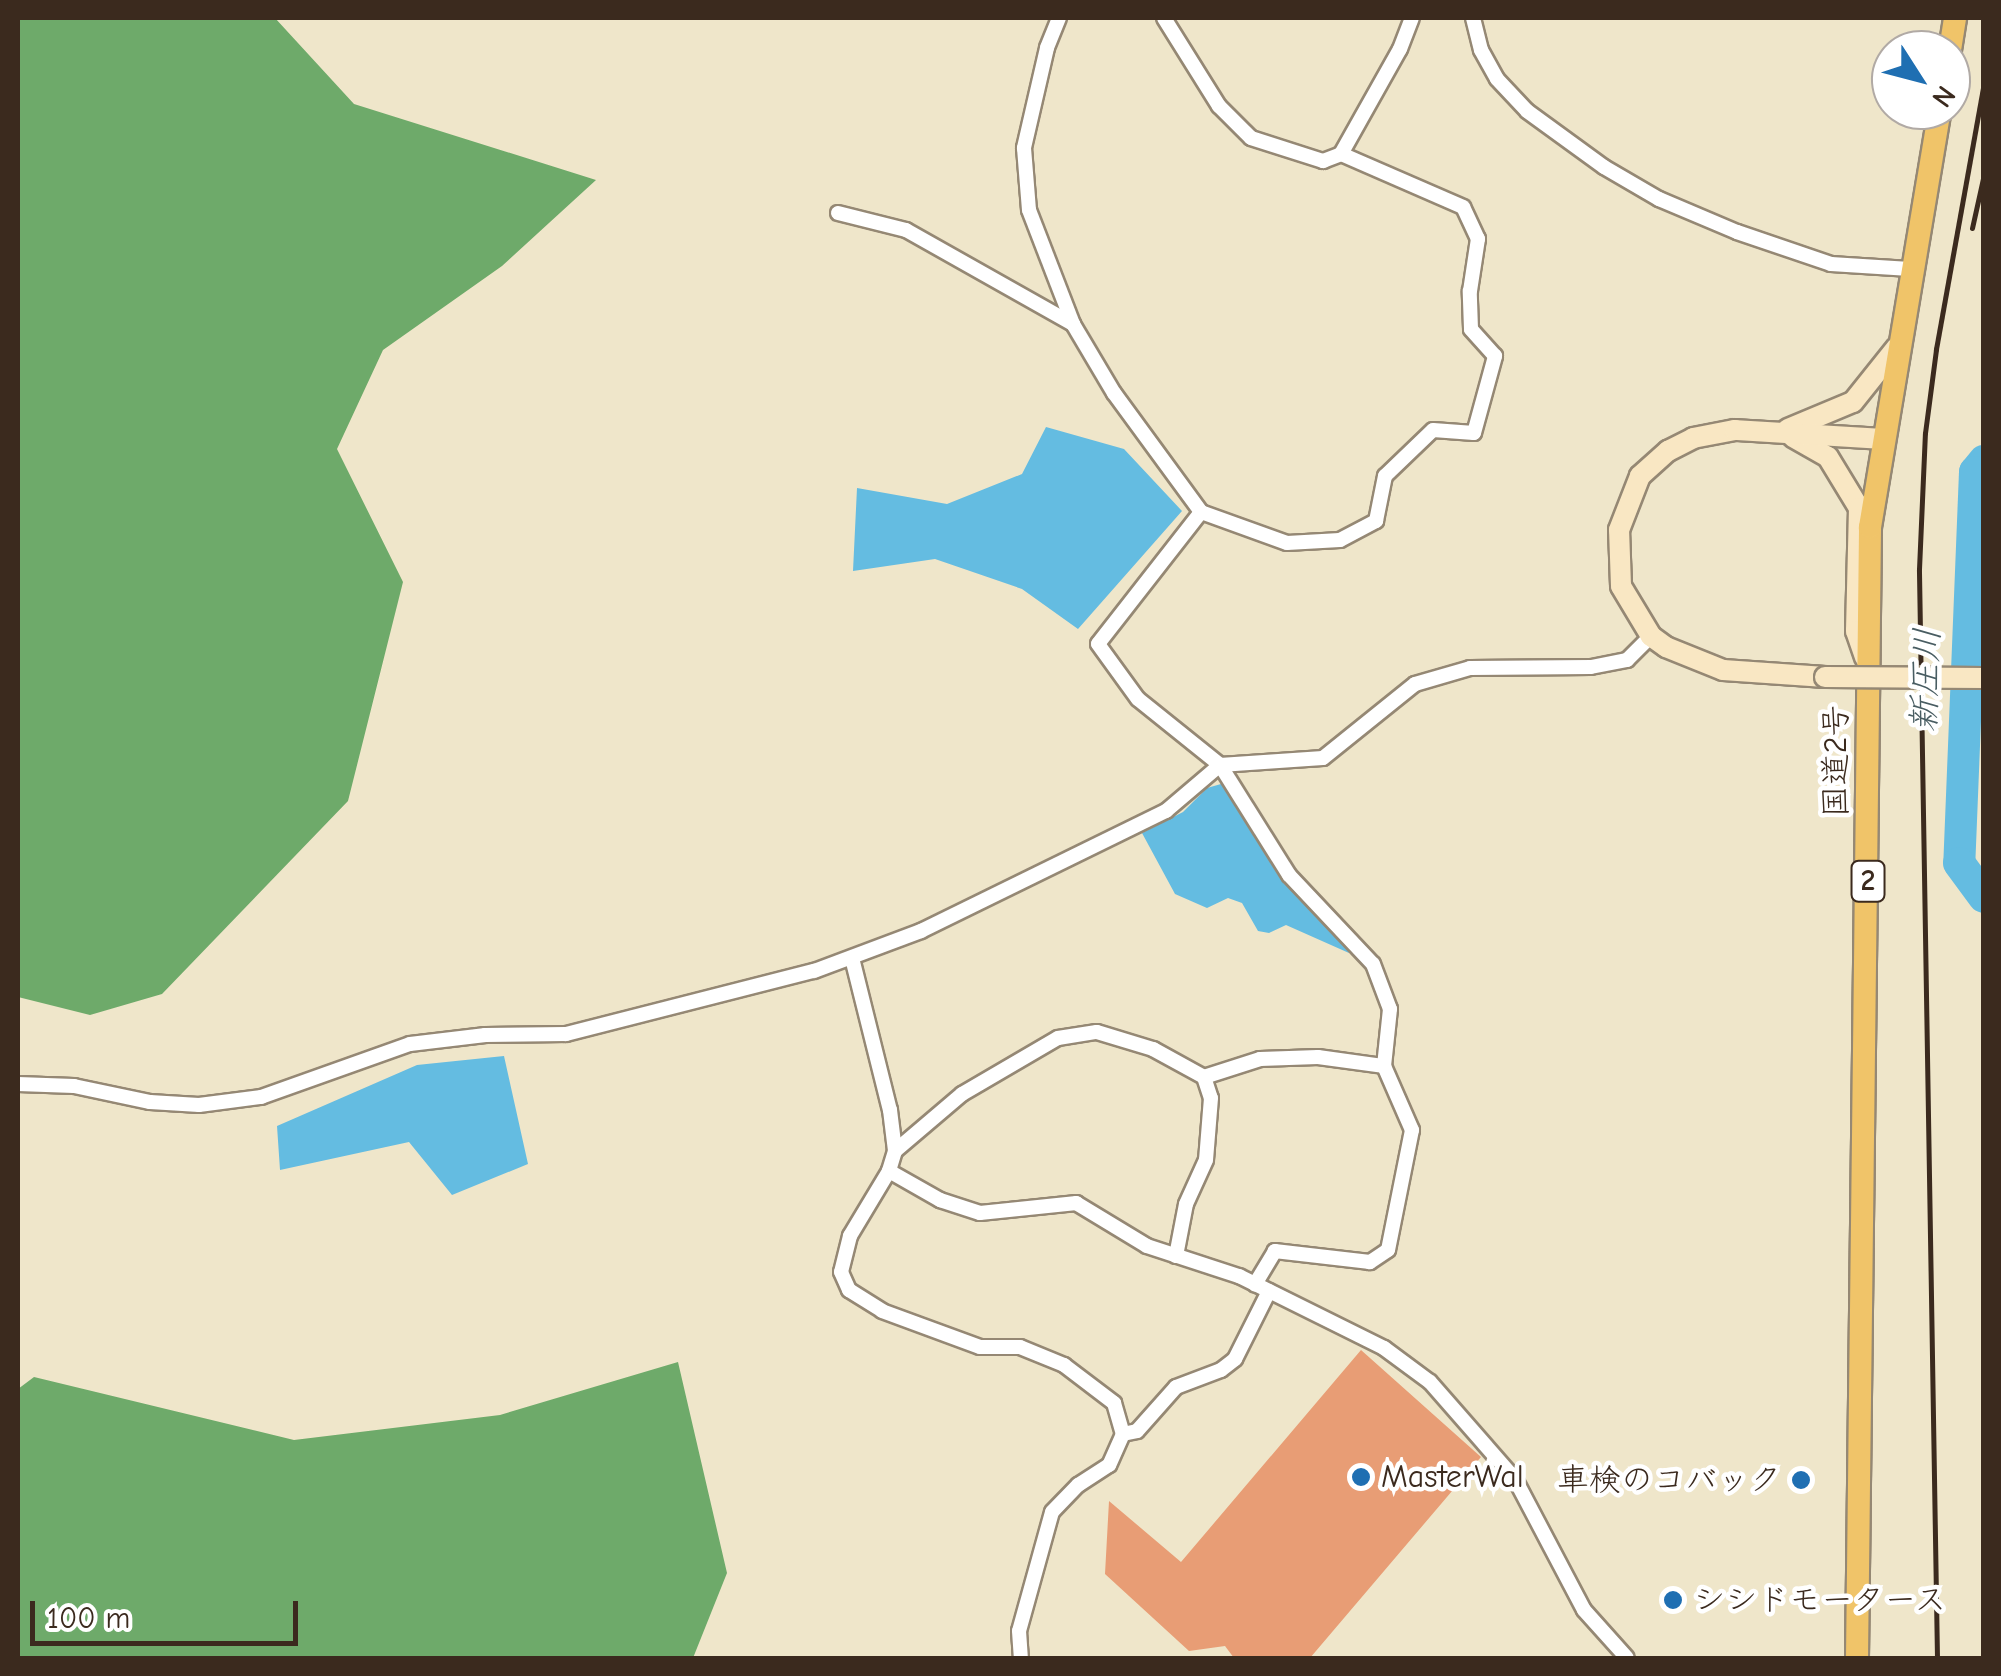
<!DOCTYPE html>
<meta charset="utf-8">
<style>
body{margin:0}
#map{position:relative;width:2001px;height:1676px;overflow:hidden;background:#efe6ca;font-family:"Comic Neue","Klee One",sans-serif}
div>[style]{position:absolute}
[style*='--x']{left:calc(var(--x)*1px);top:calc(var(--y)*1px);width:calc(var(--w)*1px);rotate:calc(var(--a)*1deg)}
.forest>*{inset:0;background:#6eaa6a}
.water>*{inset:0;background:#64bce1}
.river>*{height:32px;margin:-16px;padding:0 16px;transform-origin:16px;border-radius:16px;background:#64bce1}
.building>*{inset:0;background:#e89d75}
.roads{filter:drop-shadow(2px 0 #958874) drop-shadow(-2px 0 #958874) drop-shadow(0 2px #958874) drop-shadow(0 -2px #958874)}
.minor>*{height:14px;margin:-7px;padding:0 7px;transform-origin:7px;border-radius:7px;background:#fff}
.secondary>*{height:20px;margin:-10px;padding:0 10px;transform-origin:10px;border-radius:10px;background:#f9e7c3}
.trunk>*{height:22px;margin:-11px;padding:0 11px;transform-origin:11px;border-radius:11px;background:#f0c469}
.rail>*{height:5px;margin:-2.5px;padding:0 2.5px;transform-origin:2.5px;border-radius:2.5px;background:#3b2a1e}
.bridges{filter:drop-shadow(2px 0 #958874) drop-shadow(-2px 0 #958874) drop-shadow(0 2px #958874) drop-shadow(0 -2px #958874)}
.secondary-bridge>*{height:20px;margin:-10px;padding:0 10px;transform-origin:10px;border-radius:10px;background:#f9e7c3}
.dots>*{width:28px;height:28px;translate:-50% -50%;box-sizing:border-box;border:5px solid #fff;border-radius:50%}
span{translate:-50% -50%;white-space:nowrap;text-align:center;line-height:1.15;-webkit-text-stroke:9px #fff;paint-order:stroke}
.shield-label span{padding:2px 8px;background:#fff;border:2px solid;border-radius:8px;-webkit-text-stroke-width:0}
.shield-label{font-size:30px;color:#3b2a1e;font-weight:700}
.street-label{font-size:32px;color:#3b2a1e}
.poi-label{font-size:32px;color:#3b2a1e}
.left{translate:0 -50%;text-align:left}
.right{translate:-100% -50%;text-align:right}
.water-label{font-size:35px;color:#495d62;font-style:italic}
.frame{position:absolute;inset:0;border:20px solid #3b2a1e;pointer-events:none}
.north{position:absolute;left:1871px;top:30px;width:100px;height:100px;box-sizing:border-box;background:#fff;border:2px solid #b1aaa5;border-radius:50%;rotate:126deg;font-size:28px;font-weight:700;line-height:40px;text-align:center;color:#3b2a1e}
.north::after{content:'';display:block;margin:auto;width:35px;height:45px;background:#1f6fb2;clip-path:polygon(50% 0,100% 100%,50% 72%,0 100%)}
.scale{position:absolute;left:30px;top:1601px;width:268px;height:45px;box-sizing:border-box;border:5px solid #3b2a1e;border-top:0;padding-left:12px;font-size:30px;line-height:35px;white-space:nowrap;color:#3b2a1e;-webkit-text-stroke:8px #fff;paint-order:stroke}
</style>
<div id="map">
<div class="forest">
<i style="clip-path:polygon(18px 18px,275px 18px,354px 104px,596px 180px,502px 266px,383px 350px,337px 449px,403px 582px,348px 801px,162px 994px,90px 1015px,18px 997px)"></i>
<i style="clip-path:polygon(678px 1362px,727px 1573px,693px 1658px,18px 1658px,18px 1389px,34px 1377px,294px 1440px,500px 1415px)"></i>
</div>
<div class="water">
<i style="clip-path:polygon(1046px 427px,1124px 449px,1182px 511px,1078px 629px,1022px 589px,935px 559px,853px 571px,857px 488px,947px 504px,1022px 474px)"></i>
<i style="clip-path:polygon(1221px 784px,1270px 858px,1346px 940px,1349px 953px,1286px 925px,1269px 933px,1258px 931px,1242px 903px,1228px 898px,1207px 908px,1175px 894px,1142px 833px,1183px 812px,1207px 788px)"></i>
<i style="clip-path:polygon(504px 1056px,528px 1164px,452px 1195px,409px 1142px,280px 1170px,277px 1126px,417px 1065px)"></i>
</div>
<div class="river">
<i style="--x:1984;--y:461;--w:14;--a:129"></i>
<i style="--x:1975;--y:472;--w:391;--a:92.3"></i>
<i style="--x:1959;--y:863;--w:42;--a:53.7"></i>
</div>
<div class="building">
<i style="clip-path:polygon(1361px 1350px,1481px 1457px,1310px 1658px,1234px 1658px,1225px 1646px,1189px 1651px,1105px 1574px,1109px 1501px,1181px 1562px)"></i>
</div>
<div class="roads">
<div class="minor">
<i style="--x:1059;--y:18;--w:32;--a:112"></i>
<i style="--x:1047;--y:48;--w:103;--a:103"></i>
<i style="--x:1024;--y:148;--w:62;--a:85.4"></i>
<i style="--x:1029;--y:210;--w:122;--a:68.9"></i>
<i style="--x:1073;--y:324;--w:80;--a:59.3"></i>
<i style="--x:1114;--y:393;--w:147;--a:53.8"></i>
<i style="--x:1201;--y:512;--w:167;--a:128"></i>
<i style="--x:1098;--y:644;--w:68;--a:54"></i>
<i style="--x:1138;--y:699;--w:105;--a:38.8"></i>
<i style="--x:1220;--y:765;--w:130;--a:57.9"></i>
<i style="--x:1289;--y:875;--w:122;--a:46.7"></i>
<i style="--x:1373;--y:964;--w:48;--a:69.3"></i>
<i style="--x:1390;--y:1009;--w:57;--a:96"></i>
<i style="--x:1384;--y:1066;--w:70;--a:66.4"></i>
<i style="--x:1412;--y:1130;--w:122;--a:101.3"></i>
<i style="--x:1388;--y:1250;--w:22;--a:146"></i>
<i style="--x:1370;--y:1262;--w:96;--a:-173.4"></i>
<i style="--x:1275;--y:1251;--w:39;--a:121"></i>
<i style="--x:1164;--y:18;--w:104;--a:58"></i>
<i style="--x:1219;--y:106;--w:45;--a:45"></i>
<i style="--x:1251;--y:138;--w:76;--a:17.7"></i>
<i style="--x:1323;--y:161;--w:19;--a:-21"></i>
<i style="--x:1341;--y:154;--w:120;--a:-60.7"></i>
<i style="--x:1400;--y:49;--w:33;--a:-69"></i>
<i style="--x:1473;--y:18;--w:33;--a:76"></i>
<i style="--x:1481;--y:50;--w:33;--a:61"></i>
<i style="--x:1497;--y:79;--w:44;--a:46.8"></i>
<i style="--x:1527;--y:111;--w:95;--a:36"></i>
<i style="--x:1604;--y:167;--w:64;--a:30.2"></i>
<i style="--x:1659;--y:199;--w:85;--a:22.9"></i>
<i style="--x:1737;--y:232;--w:99;--a:18.8"></i>
<i style="--x:1831;--y:264;--w:79;--a:3.6"></i>
<i style="--x:838;--y:213;--w:70;--a:14"></i>
<i style="--x:906;--y:230;--w:192;--a:29.4"></i>
<i style="--x:1201;--y:512;--w:91;--a:19.8"></i>
<i style="--x:1287;--y:543;--w:53;--a:-3.2"></i>
<i style="--x:1340;--y:540;--w:41;--a:-27.8"></i>
<i style="--x:1376;--y:521;--w:46;--a:-78.7"></i>
<i style="--x:1385;--y:476;--w:66;--a:-43.8"></i>
<i style="--x:1433;--y:430;--w:41;--a:4.2"></i>
<i style="--x:1474;--y:433;--w:80;--a:-74.7"></i>
<i style="--x:1495;--y:356;--w:36;--a:-132"></i>
<i style="--x:1471;--y:329;--w:38;--a:-92"></i>
<i style="--x:1470;--y:291;--w:53;--a:-81.3"></i>
<i style="--x:1478;--y:239;--w:35;--a:-115"></i>
<i style="--x:1463;--y:207;--w:133;--a:-156.5"></i>
<i style="--x:852;--y:958;--w:157;--a:76"></i>
<i style="--x:890;--y:1110;--w:41;--a:83"></i>
<i style="--x:895;--y:1151;--w:21;--a:107"></i>
<i style="--x:889;--y:1171;--w:76;--a:121"></i>
<i style="--x:850;--y:1236;--w:37;--a:104"></i>
<i style="--x:841;--y:1272;--w:20;--a:66"></i>
<i style="--x:849;--y:1290;--w:39;--a:32"></i>
<i style="--x:882;--y:1311;--w:104;--a:20.2"></i>
<i style="--x:980;--y:1347;--w:40;--a:0"></i>
<i style="--x:1020;--y:1347;--w:48;--a:22.2"></i>
<i style="--x:1064;--y:1365;--w:63;--a:37.2"></i>
<i style="--x:1114;--y:1403;--w:32;--a:74"></i>
<i style="--x:1123;--y:1434;--w:34;--a:114"></i>
<i style="--x:1109;--y:1465;--w:37;--a:147"></i>
<i style="--x:1078;--y:1485;--w:37;--a:134"></i>
<i style="--x:1052;--y:1512;--w:123;--a:105.5"></i>
<i style="--x:1019;--y:1631;--w:27;--a:86"></i>
<i style="--x:1204;--y:1077;--w:59;--a:-17.8"></i>
<i style="--x:1260;--y:1059;--w:58;--a:-2"></i>
<i style="--x:1318;--y:1057;--w:67;--a:7.8"></i>
<i style="--x:18;--y:1084;--w:56;--a:2"></i>
<i style="--x:74;--y:1086;--w:78;--a:11.9"></i>
<i style="--x:150;--y:1102;--w:49;--a:3.5"></i>
<i style="--x:199;--y:1105;--w:63;--a:-7.4"></i>
<i style="--x:261;--y:1097;--w:158;--a:-19.6"></i>
<i style="--x:410;--y:1044;--w:76;--a:-6.8"></i>
<i style="--x:485;--y:1035;--w:81;--a:-0.7"></i>
<i style="--x:566;--y:1034;--w:256;--a:-14.3"></i>
<i style="--x:814;--y:971;--w:114;--a:-20.5"></i>
<i style="--x:921;--y:931;--w:273;--a:-26.1"></i>
<i style="--x:1166;--y:811;--w:71;--a:-40.4"></i>
<i style="--x:1220;--y:765;--w:103;--a:-3.9"></i>
<i style="--x:1323;--y:758;--w:118;--a:-38.8"></i>
<i style="--x:1415;--y:684;--w:57;--a:-16.2"></i>
<i style="--x:1470;--y:668;--w:121;--a:-0.5"></i>
<i style="--x:1591;--y:667;--w:37;--a:-11"></i>
<i style="--x:1627;--y:660;--w:34;--a:-45"></i>
<i style="--x:895;--y:1151;--w:88;--a:-40.4"></i>
<i style="--x:962;--y:1094;--w:111;--a:-30.3"></i>
<i style="--x:1058;--y:1038;--w:39;--a:-9"></i>
<i style="--x:1097;--y:1032;--w:59;--a:16.9"></i>
<i style="--x:1153;--y:1049;--w:58;--a:28.8"></i>
<i style="--x:1204;--y:1077;--w:22;--a:72"></i>
<i style="--x:1211;--y:1098;--w:62;--a:94.6"></i>
<i style="--x:1206;--y:1160;--w:48;--a:114.4"></i>
<i style="--x:1186;--y:1204;--w:53;--a:100.9"></i>
<i style="--x:889;--y:1171;--w:59;--a:29.6"></i>
<i style="--x:940;--y:1200;--w:42;--a:18"></i>
<i style="--x:980;--y:1213;--w:97;--a:-5.9"></i>
<i style="--x:1076;--y:1203;--w:83;--a:31.2"></i>
<i style="--x:1147;--y:1246;--w:97;--a:18.1"></i>
<i style="--x:1239;--y:1276;--w:162;--a:26.4"></i>
<i style="--x:1384;--y:1348;--w:57;--a:36.5"></i>
<i style="--x:1430;--y:1382;--w:129;--a:48.8"></i>
<i style="--x:1515;--y:1479;--w:148;--a:62.2"></i>
<i style="--x:1584;--y:1610;--w:64;--a:48.1"></i>
<i style="--x:1123;--y:1434;--w:14;--a:-12"></i>
<i style="--x:1137;--y:1431;--w:59;--a:-48.4"></i>
<i style="--x:1176;--y:1387;--w:48;--a:-20.7"></i>
<i style="--x:1221;--y:1370;--w:18;--a:-38"></i>
<i style="--x:1235;--y:1359;--w:76;--a:-63.4"></i>
</div>
<div class="secondary">
<i style="--x:1788;--y:429;--w:70;--a:-22.6"></i>
<i style="--x:1853;--y:402;--w:70;--a:-51.3"></i>
<i style="--x:1793;--y:437;--w:40;--a:29.7"></i>
<i style="--x:1828;--y:457;--w:60;--a:58.7"></i>
<i style="--x:1859;--y:508;--w:123;--a:91.4"></i>
<i style="--x:1856;--y:631;--w:28;--a:71"></i>
<i style="--x:1825;--y:677;--w:102;--a:-176.1"></i>
<i style="--x:1723;--y:670;--w:61;--a:-158"></i>
<i style="--x:1666;--y:647;--w:19;--a:-144"></i>
<i style="--x:1651;--y:636;--w:58;--a:-121"></i>
<i style="--x:1621;--y:586;--w:56;--a:-92"></i>
<i style="--x:1619;--y:530;--w:58;--a:-68.7"></i>
<i style="--x:1640;--y:476;--w:38;--a:-42"></i>
<i style="--x:1668;--y:451;--w:28;--a:-27"></i>
<i style="--x:1693;--y:438;--w:43;--a:-10.8"></i>
<i style="--x:1735;--y:430;--w:147;--a:3.5"></i>
</div>
<div class="trunk">
<i style="--x:1950;--y:50;--w:32;--a:-81"></i>
<i style="--x:1857;--y:1658;--w:1131;--a:-89.34"></i>
<i style="--x:1870;--y:527;--w:423;--a:-80.5"></i>
</div>
</div>
<div class="rail">
<i style="--x:1972;--y:228;--w:55;--a:-77.5"></i>
<i style="--x:1937;--y:1658;--w:1089;--a:-90.95"></i>
<i style="--x:1919;--y:569;--w:136;--a:-87.5"></i>
<i style="--x:1925;--y:433;--w:85;--a:-82.5"></i>
<i style="--x:1936;--y:349;--w:270;--a:-79.8"></i>
</div>
<div class="bridges">
<div class="secondary-bridge">
<i style="--x:1825;--y:677;--w:159;--a:0.4"></i>
</div>
</div>
<div class="dots">
<i style="left:1361px;top:1477px;background:#1f6fb2"></i>
<i style="left:1801px;top:1480px;background:#1f6fb2"></i>
<i style="left:1673px;top:1600px;background:#1f6fb2"></i>
</div>
<div class="shield-label">
<span style="left:1868px;top:881px">2</span>
</div>
<div class="street-label">
<span style="left:1836px;top:761px;rotate:-90deg">国道2号</span>
</div>
<div class="poi-label">
<span class="left" style="left:1381px;top:1477px">MasterWal</span>
<span class="right" style="left:1781px;top:1480px">車検のコバック</span>
<span class="left" style="left:1693px;top:1600px">シシドモータース</span>
</div>
<div class="water-label">
<span style="left:1926px;top:680px;rotate:-88deg">新圧川</span>
</div>
<div class="frame"></div>
<div class="north">N</div>
<div class="scale">100 m</div>
</div>
